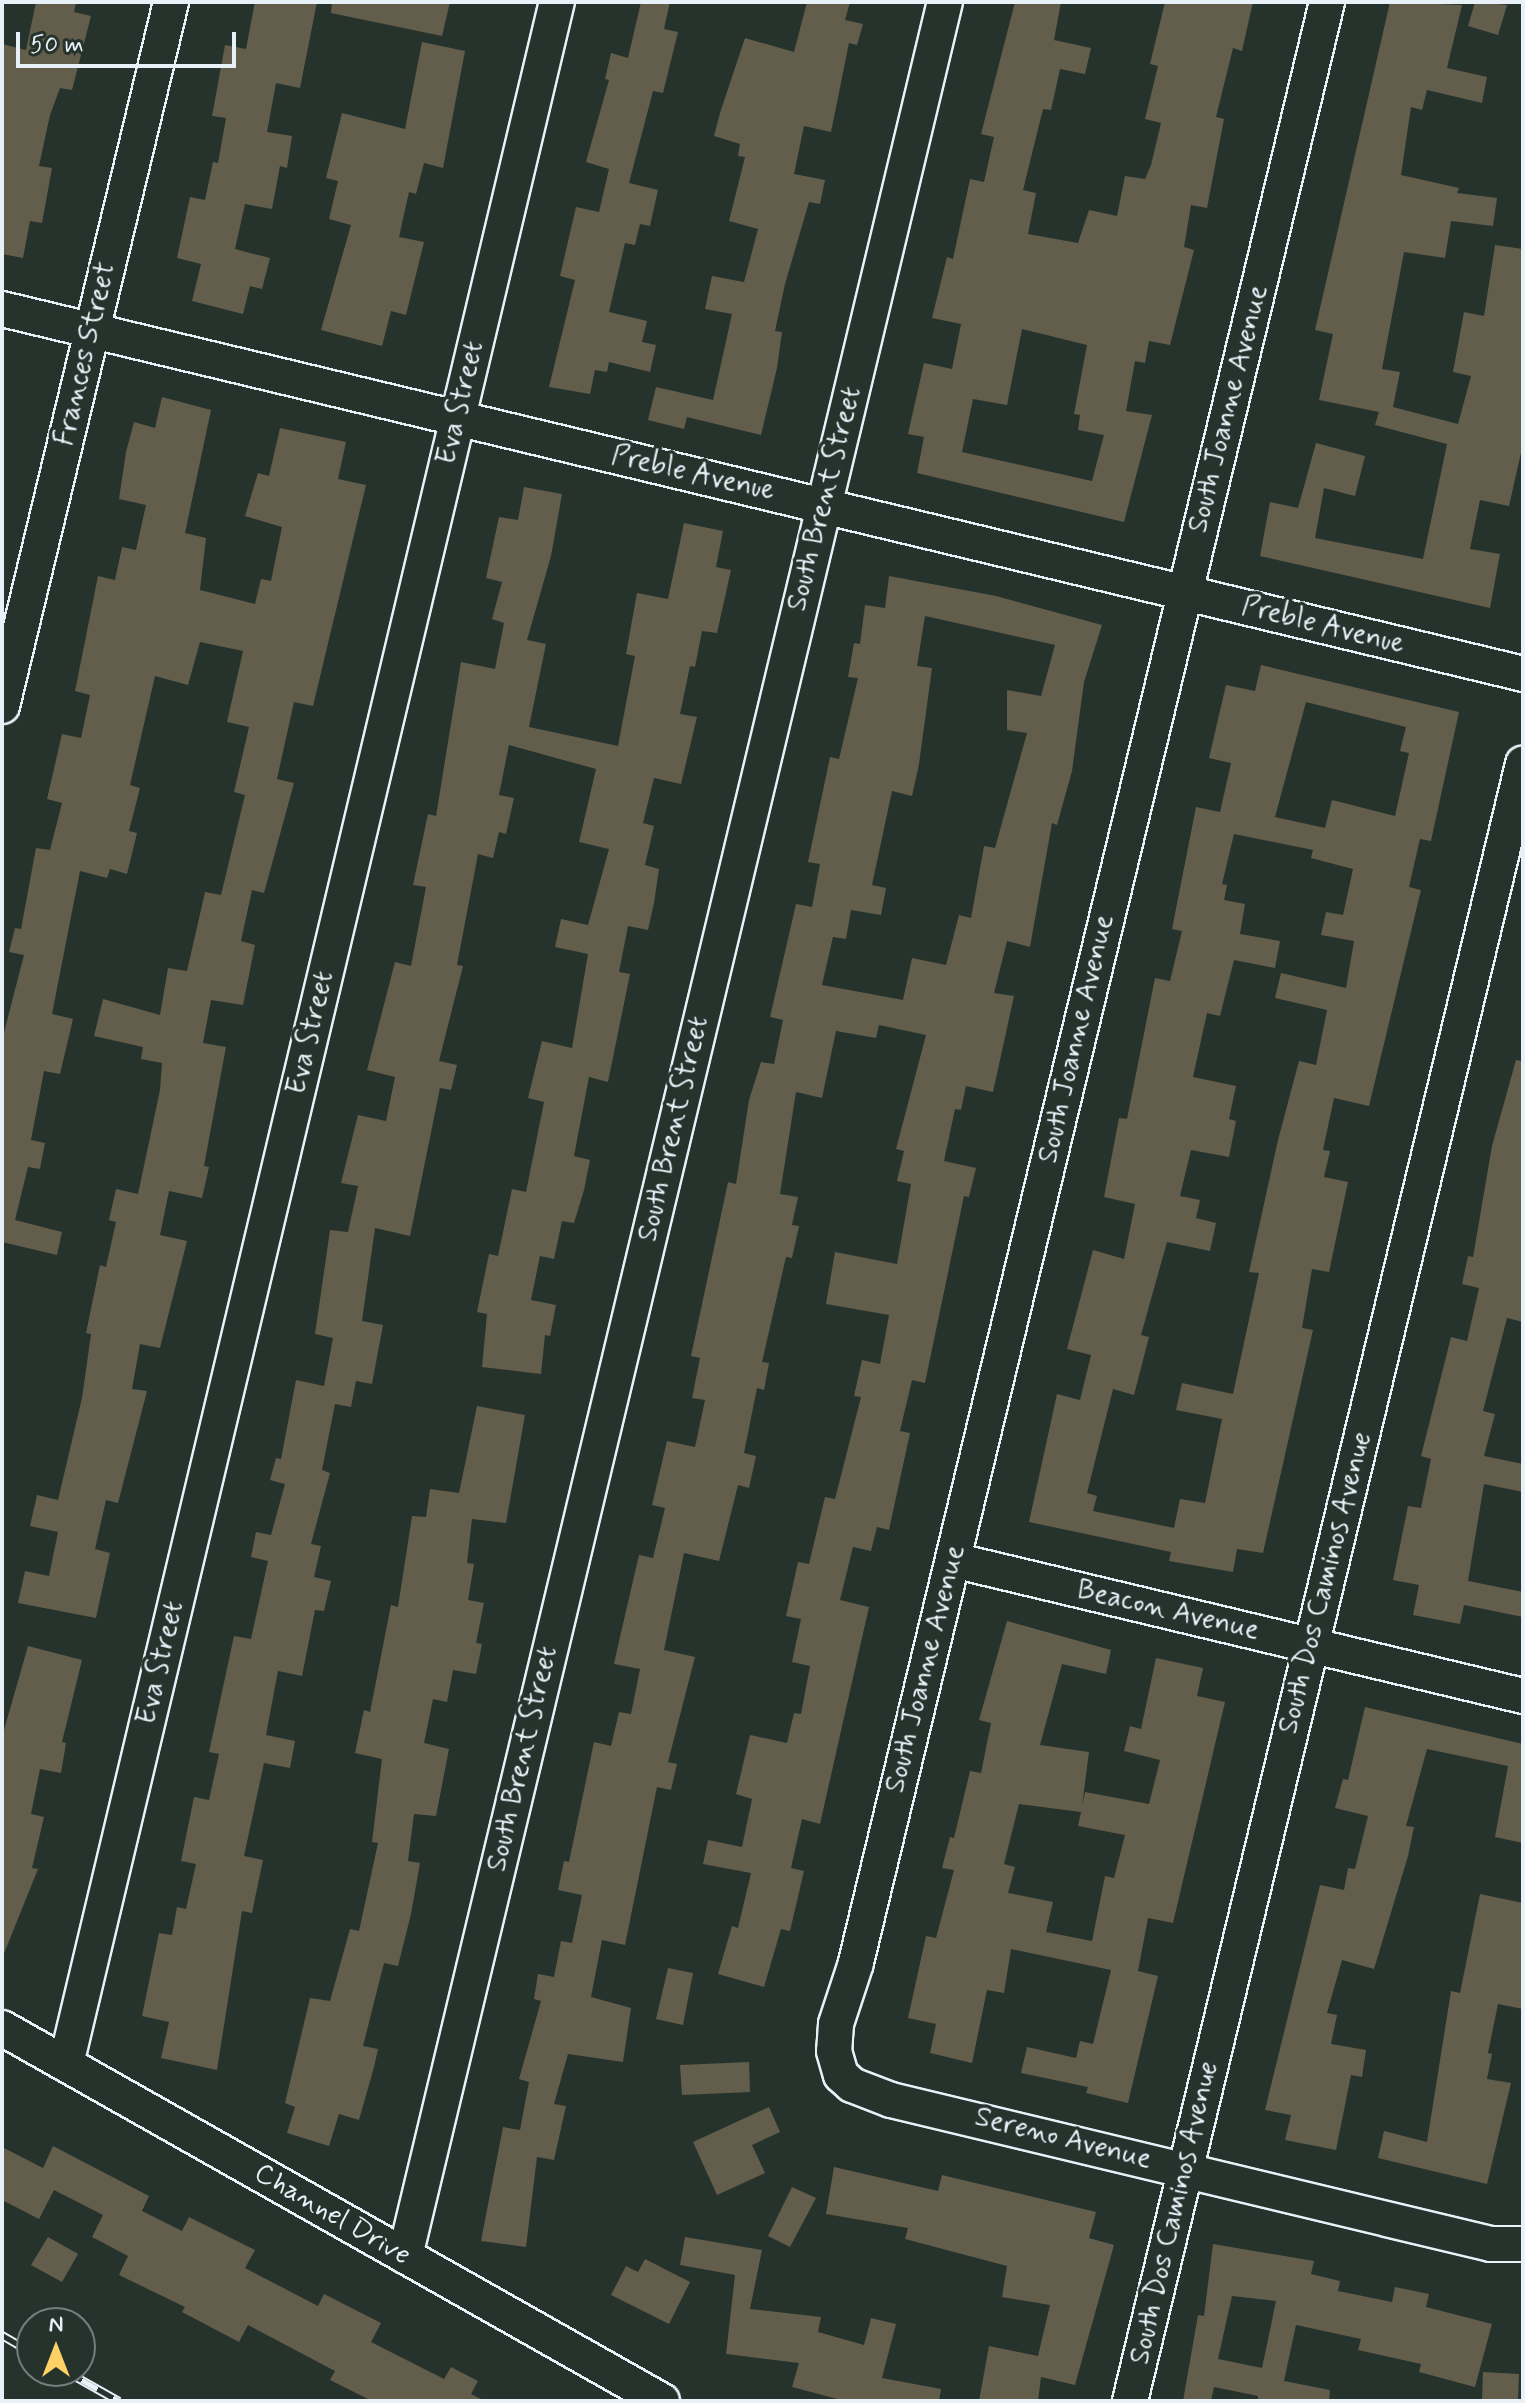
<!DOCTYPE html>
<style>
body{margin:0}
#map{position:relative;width:1525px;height:2403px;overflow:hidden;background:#26332d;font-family:Mynerve,sans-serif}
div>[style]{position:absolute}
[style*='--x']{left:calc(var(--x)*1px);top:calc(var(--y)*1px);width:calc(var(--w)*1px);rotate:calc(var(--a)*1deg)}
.building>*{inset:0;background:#635d4b}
.roads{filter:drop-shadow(2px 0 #e8f1f8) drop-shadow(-2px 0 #e8f1f8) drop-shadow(0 2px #e8f1f8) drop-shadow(0 -2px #e8f1f8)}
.minor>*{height:34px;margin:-17px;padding:0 17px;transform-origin:17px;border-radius:17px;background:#26332d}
.rail>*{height:9px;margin-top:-4.5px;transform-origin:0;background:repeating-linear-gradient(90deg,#26332d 0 18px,#e8f1f8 0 36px);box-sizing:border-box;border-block:2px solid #e8f1f8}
span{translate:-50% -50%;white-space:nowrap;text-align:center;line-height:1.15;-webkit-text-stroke:7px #26332d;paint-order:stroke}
.street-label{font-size:28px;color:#e8f1f8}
.frame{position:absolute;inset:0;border:4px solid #e8f1f8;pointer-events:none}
.north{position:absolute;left:16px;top:2307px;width:80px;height:80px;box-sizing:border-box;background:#26332d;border:2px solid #747f7e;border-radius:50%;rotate:0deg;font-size:22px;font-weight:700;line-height:32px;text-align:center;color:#e8f1f8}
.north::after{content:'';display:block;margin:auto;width:28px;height:36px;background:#ffd166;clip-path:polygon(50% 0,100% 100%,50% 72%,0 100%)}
.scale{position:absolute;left:16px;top:32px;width:220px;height:36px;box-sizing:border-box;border:4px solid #e8f1f8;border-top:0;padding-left:10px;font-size:24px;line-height:28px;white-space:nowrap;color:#e8f1f8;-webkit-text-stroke:6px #26332d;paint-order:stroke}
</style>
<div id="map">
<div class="building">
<i style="clip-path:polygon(36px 2px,76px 2px,74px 12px,91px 16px,72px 90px,60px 88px,50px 115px,39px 166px,52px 168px,42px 223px,30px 221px,23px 258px,2px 254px,2px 44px,26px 50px)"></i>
<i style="clip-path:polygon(255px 2px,317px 2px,300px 88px,276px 83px,267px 132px,292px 136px,287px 168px,280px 166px,272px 209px,245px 204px,235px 249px,270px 258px,262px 289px,250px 286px,243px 314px,192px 301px,201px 264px,177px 258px,190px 197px,205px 200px,213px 162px,218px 163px,226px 118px,212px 116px,225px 45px,246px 49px)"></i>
<i style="clip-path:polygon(332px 2px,450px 2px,442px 36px,331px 13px)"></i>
<i style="clip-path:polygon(641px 2px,670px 2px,664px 29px,678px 32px,663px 93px,653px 91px,629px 183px,658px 190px,650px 226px,640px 224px,635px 245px,625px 243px,609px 312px,647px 321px,642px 342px,656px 345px,650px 372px,609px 362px,607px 372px,595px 370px,590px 394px,549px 387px,575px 280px,560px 276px,576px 207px,599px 212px,609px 169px,586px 162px,609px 80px,605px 79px,611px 53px,628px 58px)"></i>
<i style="clip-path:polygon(807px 2px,850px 2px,845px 20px,863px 24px,857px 45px,849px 43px,831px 132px,804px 126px,794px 174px,825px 180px,820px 204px,809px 202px,785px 284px,775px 331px,782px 332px,777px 368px,761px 435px,687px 417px,684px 429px,648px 420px,656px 387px,713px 400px,732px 314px,705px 309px,712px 276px,744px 282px,758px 229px,729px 221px,745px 157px,738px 156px,740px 144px,714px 136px,720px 113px,745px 38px,794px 52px)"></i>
<i style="clip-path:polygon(evenodd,1015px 2px,1061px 2px,1054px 40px,1091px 48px,1085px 74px,1060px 69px,1051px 110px,1043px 109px,1023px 190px,1036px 193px,1028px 234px,1078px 243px,1089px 210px,1117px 216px,1125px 176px,1145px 179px,1151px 165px,1161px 123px,1145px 119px,1158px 66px,1150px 64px,1165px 2px,1253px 2px,1242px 51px,1233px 48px,1216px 117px,1224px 119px,1207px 208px,1191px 205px,1184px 247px,1194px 250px,1170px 345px,1149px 341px,1145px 363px,1135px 361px,1126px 411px,1152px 415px,1124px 522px,917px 473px,924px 437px,908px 434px,924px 363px,952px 369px,961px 324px,932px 318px,947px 257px,953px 259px,970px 179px,984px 182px,994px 137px,981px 134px,1015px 2px,1022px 329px,1087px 345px,1074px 414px,1080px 415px,1078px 430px,1104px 435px,1092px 481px,962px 452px,973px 399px,1007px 405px,1022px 329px)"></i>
<i style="clip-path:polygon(1390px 2px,1462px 5px,1447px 68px,1487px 77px,1482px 103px,1427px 90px,1422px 110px,1411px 107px,1401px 175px,1459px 188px,1457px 193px,1497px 198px,1493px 226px,1451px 221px,1445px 258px,1404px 252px,1382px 369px,1400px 372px,1393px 407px,1458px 424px,1471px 376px,1453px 372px,1464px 312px,1484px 316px,1495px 245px,1523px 249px,1523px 444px,1509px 506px,1480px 500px,1470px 549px,1500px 554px,1490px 608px,1260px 556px,1270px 502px,1298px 508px,1316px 443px,1365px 456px,1355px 496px,1324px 488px,1315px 538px,1423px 559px,1447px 444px,1375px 425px,1379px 412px,1319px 400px,1333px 334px,1315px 330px)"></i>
<i style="clip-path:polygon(1475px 2px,1507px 5px,1498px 35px,1468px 26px)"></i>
<i style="clip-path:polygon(422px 42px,465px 51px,443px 168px,424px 163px,416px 194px,409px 192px,399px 237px,424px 242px,406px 315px,391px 311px,382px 346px,321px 330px,351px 225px,329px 219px,338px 181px,326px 178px,342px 113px,405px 129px)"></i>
<i style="clip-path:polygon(162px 397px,211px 410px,185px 533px,206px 538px,200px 590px,255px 604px,261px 579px,271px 581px,282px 527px,245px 516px,258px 473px,269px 476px,280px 428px,346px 442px,338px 479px,366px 485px,313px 706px,294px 702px,277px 779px,294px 783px,264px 893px,252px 890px,241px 941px,255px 945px,243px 1005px,211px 1000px,203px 1043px,226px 1047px,204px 1166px,209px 1167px,202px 1198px,169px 1191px,160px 1235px,187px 1241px,160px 1348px,140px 1344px,132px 1389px,147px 1391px,118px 1503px,106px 1500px,95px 1549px,110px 1553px,96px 1618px,18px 1603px,25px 1571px,49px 1576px,58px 1532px,30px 1526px,37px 1495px,58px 1500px,82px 1398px,91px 1334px,86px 1333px,100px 1265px,106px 1267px,116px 1222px,109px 1220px,116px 1189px,138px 1194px,160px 1090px,162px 1063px,141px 1059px,143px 1047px,94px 1036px,103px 999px,160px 1015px,168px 968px,187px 971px,205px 892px,221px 895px,245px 795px,234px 792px,249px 727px,227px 722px,243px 651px,200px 642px,188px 685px,155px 676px,130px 785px,140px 788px,129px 831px,137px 833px,127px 874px,110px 869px,107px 878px,80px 871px,52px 1014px,73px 1019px,60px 1074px,44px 1071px,31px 1140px,45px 1143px,40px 1169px,28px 1167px,15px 1220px,62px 1232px,57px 1255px,2px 1242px,2px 1040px,24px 955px,9px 952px,15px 928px,21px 929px,36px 848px,50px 850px,62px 803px,47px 799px,62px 734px,81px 738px,90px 695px,75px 691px,98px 576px,115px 580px,122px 547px,136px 550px,146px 505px,119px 499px,126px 452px,134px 422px,155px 428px)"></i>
<i style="clip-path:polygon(524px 487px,562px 494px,551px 556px,527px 640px,546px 644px,529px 727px,618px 746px,635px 656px,626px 654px,637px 593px,668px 599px,684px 523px,723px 531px,716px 567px,731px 570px,717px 633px,702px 631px,695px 667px,690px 666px,680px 714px,697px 717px,681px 784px,654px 778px,643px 823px,654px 826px,645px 865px,659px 869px,654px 903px,648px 930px,628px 926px,619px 972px,630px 974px,608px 1082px,589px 1077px,574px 1156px,590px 1160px,584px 1190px,574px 1223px,562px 1221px,554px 1259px,540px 1256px,531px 1300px,556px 1305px,550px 1336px,545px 1335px,541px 1374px,482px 1367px,487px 1314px,477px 1312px,489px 1254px,498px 1256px,512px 1189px,526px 1192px,544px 1102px,528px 1098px,542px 1041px,572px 1048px,588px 954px,555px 947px,561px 919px,588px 925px,609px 849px,579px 842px,596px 769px,509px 745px,499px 795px,514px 798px,506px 834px,499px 832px,493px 858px,478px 854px,457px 965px,463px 966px,439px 1061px,457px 1065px,451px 1090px,440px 1088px,410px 1236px,375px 1228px,362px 1321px,383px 1325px,372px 1384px,356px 1381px,351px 1407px,335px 1404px,322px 1470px,330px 1473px,311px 1544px,321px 1546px,314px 1577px,331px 1581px,324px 1611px,315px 1610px,302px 1676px,278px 1671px,266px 1735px,295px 1741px,290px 1768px,264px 1763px,244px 1856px,263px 1860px,252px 1913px,242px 1911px,217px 2070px,161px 2058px,169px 2022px,142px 2016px,159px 1933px,172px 1935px,177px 1907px,186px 1909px,196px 1864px,181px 1861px,194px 1797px,209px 1800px,219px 1754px,209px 1752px,234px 1636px,251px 1639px,268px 1561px,251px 1557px,256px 1532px,271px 1535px,285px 1484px,270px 1480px,276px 1458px,281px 1459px,296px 1380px,324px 1386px,333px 1338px,315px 1334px,330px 1230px,348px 1232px,358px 1186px,341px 1183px,358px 1115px,386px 1121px,395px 1077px,367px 1070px,395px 962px,411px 966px,426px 887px,413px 885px,428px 814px,436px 816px,461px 662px,495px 669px,504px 623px,492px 619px,502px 582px,486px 578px,499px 517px,518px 520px)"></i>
<i style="clip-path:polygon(evenodd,889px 576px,996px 596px,1102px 625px,1084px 682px,1072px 771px,1057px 825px,1052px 823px,1030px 947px,1007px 941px,994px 993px,1014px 996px,993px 1092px,966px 1086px,961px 1110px,955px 1109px,944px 1161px,976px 1168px,969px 1197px,964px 1196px,925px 1383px,912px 1380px,900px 1431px,910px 1433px,889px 1530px,877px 1527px,871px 1551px,853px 1547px,840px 1600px,869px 1607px,820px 1824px,802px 1819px,791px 1868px,804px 1871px,790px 1931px,781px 1929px,764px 1987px,718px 1974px,732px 1926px,738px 1928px,751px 1873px,703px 1864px,708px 1840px,742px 1847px,752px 1799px,736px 1794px,750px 1735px,787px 1743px,794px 1713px,801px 1714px,810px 1666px,792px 1662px,801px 1619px,786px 1616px,798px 1562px,809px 1564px,825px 1497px,835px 1499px,861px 1397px,854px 1396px,862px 1360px,880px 1364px,889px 1315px,826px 1304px,835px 1252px,897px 1264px,911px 1184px,897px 1181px,904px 1151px,896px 1149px,926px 1035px,879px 1025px,876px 1038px,836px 1031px,822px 1098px,796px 1092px,780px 1194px,798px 1197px,792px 1225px,799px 1226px,792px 1258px,786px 1257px,762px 1362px,769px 1363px,764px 1390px,757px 1388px,744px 1453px,756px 1456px,749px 1488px,738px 1485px,719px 1561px,684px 1553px,664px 1650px,695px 1657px,668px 1762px,677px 1764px,671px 1790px,657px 1787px,625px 1945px,602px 1940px,591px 1997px,631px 2008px,623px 2062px,568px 2054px,554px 2104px,566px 2106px,554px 2160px,537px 2157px,526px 2247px,481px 2241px,503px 2127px,520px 2130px,529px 2082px,519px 2079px,541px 2001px,534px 1999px,538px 1974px,554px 1977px,561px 1941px,572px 1943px,582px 1895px,558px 1890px,564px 1861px,569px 1862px,594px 1742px,611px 1746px,619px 1712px,631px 1714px,640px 1669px,614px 1664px,619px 1641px,639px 1555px,653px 1558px,665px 1508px,652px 1505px,667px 1441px,695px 1447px,705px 1400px,692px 1398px,700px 1358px,691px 1356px,728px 1182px,736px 1184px,749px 1100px,761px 1062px,774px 1064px,783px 1020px,770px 1017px,796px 904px,812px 907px,820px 864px,808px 862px,830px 757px,839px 759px,858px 678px,848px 677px,854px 643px,860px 644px,865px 605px,885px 608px,889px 576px,925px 616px,1055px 645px,1041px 696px,1007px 690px,1007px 730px,1027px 733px,995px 848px,984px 846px,971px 918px,959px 915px,946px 965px,912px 958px,903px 1000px,822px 985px,833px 937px,846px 939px,851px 910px,881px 915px,886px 888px,872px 885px,892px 791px,912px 796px,919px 764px,932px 668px,917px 666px,925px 616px)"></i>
<i style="clip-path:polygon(evenodd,1261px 665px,1459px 712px,1431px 841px,1420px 839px,1409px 887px,1421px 890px,1369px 1106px,1334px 1098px,1323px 1150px,1330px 1151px,1324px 1177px,1348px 1182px,1329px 1272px,1312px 1269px,1302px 1328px,1313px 1330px,1263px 1553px,1237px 1549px,1233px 1572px,1169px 1561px,1171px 1552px,1029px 1522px,1057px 1394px,1080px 1400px,1091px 1355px,1067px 1349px,1093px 1250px,1124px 1259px,1135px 1204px,1104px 1197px,1119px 1118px,1127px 1119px,1155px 978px,1170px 981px,1182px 931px,1172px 929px,1196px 807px,1220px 812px,1231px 763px,1209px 758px,1226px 685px,1255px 691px,1261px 665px,1306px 702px,1406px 727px,1400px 751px,1409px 753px,1395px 816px,1332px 800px,1325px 828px,1275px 817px,1306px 702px,1261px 665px,1234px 834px,1313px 850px,1311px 858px,1353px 869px,1343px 915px,1326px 912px,1321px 935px,1354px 941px,1346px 988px,1281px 973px,1275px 998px,1327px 1010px,1316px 1065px,1299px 1061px,1278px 1140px,1249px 1272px,1259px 1273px,1233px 1394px,1182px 1383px,1176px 1410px,1222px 1419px,1205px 1503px,1180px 1499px,1174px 1528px,1093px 1511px,1097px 1496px,1087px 1493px,1113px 1389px,1134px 1395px,1149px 1337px,1141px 1335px,1167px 1242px,1210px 1251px,1216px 1223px,1196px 1218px,1200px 1200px,1180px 1196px,1191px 1150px,1229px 1157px,1236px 1121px,1229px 1119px,1236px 1086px,1193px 1077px,1207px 1013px,1220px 1016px,1234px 960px,1275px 968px,1280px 941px,1240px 934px,1245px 904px,1224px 900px,1227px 885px,1222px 884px,1234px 834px)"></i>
<i style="clip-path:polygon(1516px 1060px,1523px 1061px,1523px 1322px,1507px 1318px,1483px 1411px,1495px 1414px,1484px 1456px,1523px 1464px,1523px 1492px,1484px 1484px,1468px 1581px,1523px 1592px,1523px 1617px,1464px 1605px,1460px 1624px,1413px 1615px,1419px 1585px,1393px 1580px,1408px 1506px,1421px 1508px,1431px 1459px,1421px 1456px,1451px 1337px,1467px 1341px,1479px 1288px,1462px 1284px,1468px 1256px,1473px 1257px,1492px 1146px)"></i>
<i style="clip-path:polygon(477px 1406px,525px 1415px,506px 1523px,472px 1519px,467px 1563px,474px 1564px,468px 1600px,484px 1603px,476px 1643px,482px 1644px,476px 1674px,453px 1670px,447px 1702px,433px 1699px,424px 1743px,449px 1749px,436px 1816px,414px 1814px,408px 1861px,420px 1863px,411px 1914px,398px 1966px,384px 1963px,363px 2046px,378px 2049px,374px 2067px,359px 2120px,339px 2114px,329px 2146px,287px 2133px,295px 2107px,285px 2103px,310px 1998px,330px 2001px,350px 1929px,359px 1931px,378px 1843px,372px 1842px,382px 1759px,355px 1753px,364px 1710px,370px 1712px,391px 1605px,398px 1607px,412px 1516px,426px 1517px,430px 1489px,459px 1493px)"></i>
<i style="clip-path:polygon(evenodd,1007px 1621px,1111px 1650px,1106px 1674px,1062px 1664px,1040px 1745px,1089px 1752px,1082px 1806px,1085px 1792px,1149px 1804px,1160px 1760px,1124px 1751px,1130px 1726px,1141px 1729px,1156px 1658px,1203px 1668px,1197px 1696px,1225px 1702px,1173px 1923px,1148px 1918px,1138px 1971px,1158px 1976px,1128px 2103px,1086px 2093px,1088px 2087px,1021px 2073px,1027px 2047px,1076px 2058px,1080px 2041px,1093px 2044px,1111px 1970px,1011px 1949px,1004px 1993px,987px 1990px,972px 2063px,930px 2053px,936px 2024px,908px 2018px,926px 1936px,936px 1938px,954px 1870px,942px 1868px,950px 1837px,954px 1838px,970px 1771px,981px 1773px,991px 1723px,979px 1720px,1007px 1621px,1019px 1804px,1081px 1812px,1078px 1826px,1125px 1835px,1114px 1878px,1105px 1876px,1092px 1941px,1046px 1932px,1053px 1902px,1008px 1893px,1015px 1867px,1004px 1864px,1019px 1804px)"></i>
<i style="clip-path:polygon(28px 1646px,82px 1660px,62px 1742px,66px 1743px,61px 1773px,40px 1769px,31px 1814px,44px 1817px,32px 1868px,38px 1869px,3px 1956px,2px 1737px)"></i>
<i style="clip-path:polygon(1365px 1707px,1523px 1744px,1523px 1843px,1495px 1837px,1508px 1766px,1427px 1749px,1406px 1826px,1414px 1827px,1408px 1856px,1374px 1969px,1342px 1960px,1327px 2013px,1337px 2015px,1331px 2044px,1366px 2050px,1362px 2077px,1351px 2075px,1336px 2150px,1285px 2140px,1291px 2115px,1265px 2110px,1320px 1885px,1344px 1890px,1348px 1868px,1355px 1869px,1368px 1816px,1335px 1808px,1343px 1779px,1348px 1780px)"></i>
<i style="clip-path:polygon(1480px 1894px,1523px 1903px,1523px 2009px,1498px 2004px,1488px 2053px,1492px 2054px,1487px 2079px,1511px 2083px,1487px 2184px,1378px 2158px,1384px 2131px,1427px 2142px,1451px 1991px,1460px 1993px)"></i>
<i style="clip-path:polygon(668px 1968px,693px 1973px,683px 2025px,656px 2019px)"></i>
<i style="clip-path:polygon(749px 2062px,750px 2092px,682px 2095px,680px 2065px)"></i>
<i style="clip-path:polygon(769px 2107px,780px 2132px,752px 2145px,765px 2173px,717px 2195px,693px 2142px)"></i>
<i style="clip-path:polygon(53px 2146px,149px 2196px,142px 2211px,182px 2231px,189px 2217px,255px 2250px,245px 2268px,318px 2306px,324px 2294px,381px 2323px,371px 2342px,444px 2379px,451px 2367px,478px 2381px,471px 2394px,485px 2401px,372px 2401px,330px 2380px,335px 2371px,248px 2325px,239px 2342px,182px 2312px,185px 2307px,119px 2275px,128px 2256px,92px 2237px,103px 2215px,54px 2190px,39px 2219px,2px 2200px,2px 2147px,43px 2168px)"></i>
<i style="clip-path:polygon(834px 2167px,938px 2191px,942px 2175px,1096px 2212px,1089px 2238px,1114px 2245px,1075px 2385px,1041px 2377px,1038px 2401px,979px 2401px,989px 2346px,1038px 2356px,1050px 2305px,1002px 2297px,1007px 2266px,905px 2239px,908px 2228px,826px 2214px)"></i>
<i style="clip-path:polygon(792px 2187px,816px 2198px,790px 2247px,768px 2236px)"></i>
<i style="clip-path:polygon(48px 2237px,78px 2254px,62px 2282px,31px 2265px)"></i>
<i style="clip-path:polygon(685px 2237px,762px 2250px,750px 2309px,821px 2317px,818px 2332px,864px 2345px,871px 2318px,896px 2324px,882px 2378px,941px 2389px,939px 2401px,845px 2401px,792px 2387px,799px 2363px,726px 2354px,735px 2275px,680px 2265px)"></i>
<i style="clip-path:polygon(evenodd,1213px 2244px,1314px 2261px,1311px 2274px,1340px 2281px,1338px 2291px,1392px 2302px,1395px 2287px,1429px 2294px,1426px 2307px,1492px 2324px,1475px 2387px,1419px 2372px,1421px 2364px,1358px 2350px,1361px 2339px,1296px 2325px,1284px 2381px,1330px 2390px,1329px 2401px,1258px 2401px,1258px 2396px,1214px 2387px,1211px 2401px,1183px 2401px,1198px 2315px,1204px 2316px,1213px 2244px,1232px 2296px,1276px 2301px,1262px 2368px,1218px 2359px,1232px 2296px)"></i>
<i style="clip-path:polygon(645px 2259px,690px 2282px,669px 2324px,611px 2295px,626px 2266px,638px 2272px)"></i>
<i style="clip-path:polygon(1483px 2372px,1519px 2374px,1518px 2401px,1482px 2401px)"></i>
</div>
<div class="roads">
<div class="minor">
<i style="--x:1327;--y:2;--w:2017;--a:103.51"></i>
<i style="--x:856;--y:1963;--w:64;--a:108.2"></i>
<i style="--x:836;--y:2024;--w:27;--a:94"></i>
<i style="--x:834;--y:2051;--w:25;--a:74"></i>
<i style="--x:841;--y:2075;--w:15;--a:42"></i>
<i style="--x:852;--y:2085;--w:42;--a:21"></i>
<i style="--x:891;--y:2100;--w:617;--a:13.5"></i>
<i style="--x:1491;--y:2244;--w:32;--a:0"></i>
<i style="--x:2;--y:309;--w:1564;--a:13.49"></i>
<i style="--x:2;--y:706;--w:724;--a:-76.5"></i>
<i style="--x:953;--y:1560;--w:586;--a:13.42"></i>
<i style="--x:2;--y:2028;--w:758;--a:29.47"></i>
<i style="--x:66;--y:2064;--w:2120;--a:-76.61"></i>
<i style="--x:405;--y:2256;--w:2318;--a:-76.53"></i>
<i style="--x:1130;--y:2401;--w:1684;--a:-76.5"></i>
</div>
</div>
<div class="rail">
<i style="--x:2;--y:2335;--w:34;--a:30"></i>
<i style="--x:66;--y:2371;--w:61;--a:29.5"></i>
</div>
<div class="street-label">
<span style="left:86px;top:354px;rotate:-77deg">Frances Street</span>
<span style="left:461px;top:403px;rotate:-77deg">Eva Street</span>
<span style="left:1229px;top:409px;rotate:-76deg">South Joanne Avenue</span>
<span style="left:693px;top:474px;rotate:13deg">Preble Avenue</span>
<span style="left:825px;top:499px;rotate:-76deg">South Brent Street</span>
<span style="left:1323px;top:626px;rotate:14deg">Preble Avenue</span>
<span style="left:311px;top:1033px;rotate:-77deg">Eva Street</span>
<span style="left:1077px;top:1039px;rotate:-77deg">South Joanne Avenue</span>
<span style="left:674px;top:1129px;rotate:-77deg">South Brent Street</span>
<span style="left:1326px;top:1583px;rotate:-76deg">South Dos Caminos Avenue</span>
<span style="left:1168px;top:1611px;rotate:13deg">Beacon Avenue</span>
<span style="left:161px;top:1663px;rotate:-77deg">Eva Street</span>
<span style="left:926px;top:1669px;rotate:-76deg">South Joanne Avenue</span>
<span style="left:523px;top:1759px;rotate:-77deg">South Brent Street</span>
<span style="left:1063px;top:2139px;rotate:14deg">Sereno Avenue</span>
<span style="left:1175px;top:2213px;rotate:-77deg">South Dos Caminos Avenue</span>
<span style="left:332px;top:2215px;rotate:30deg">Channel Drive</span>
</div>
<div class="frame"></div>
<div class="north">N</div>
<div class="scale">50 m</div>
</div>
